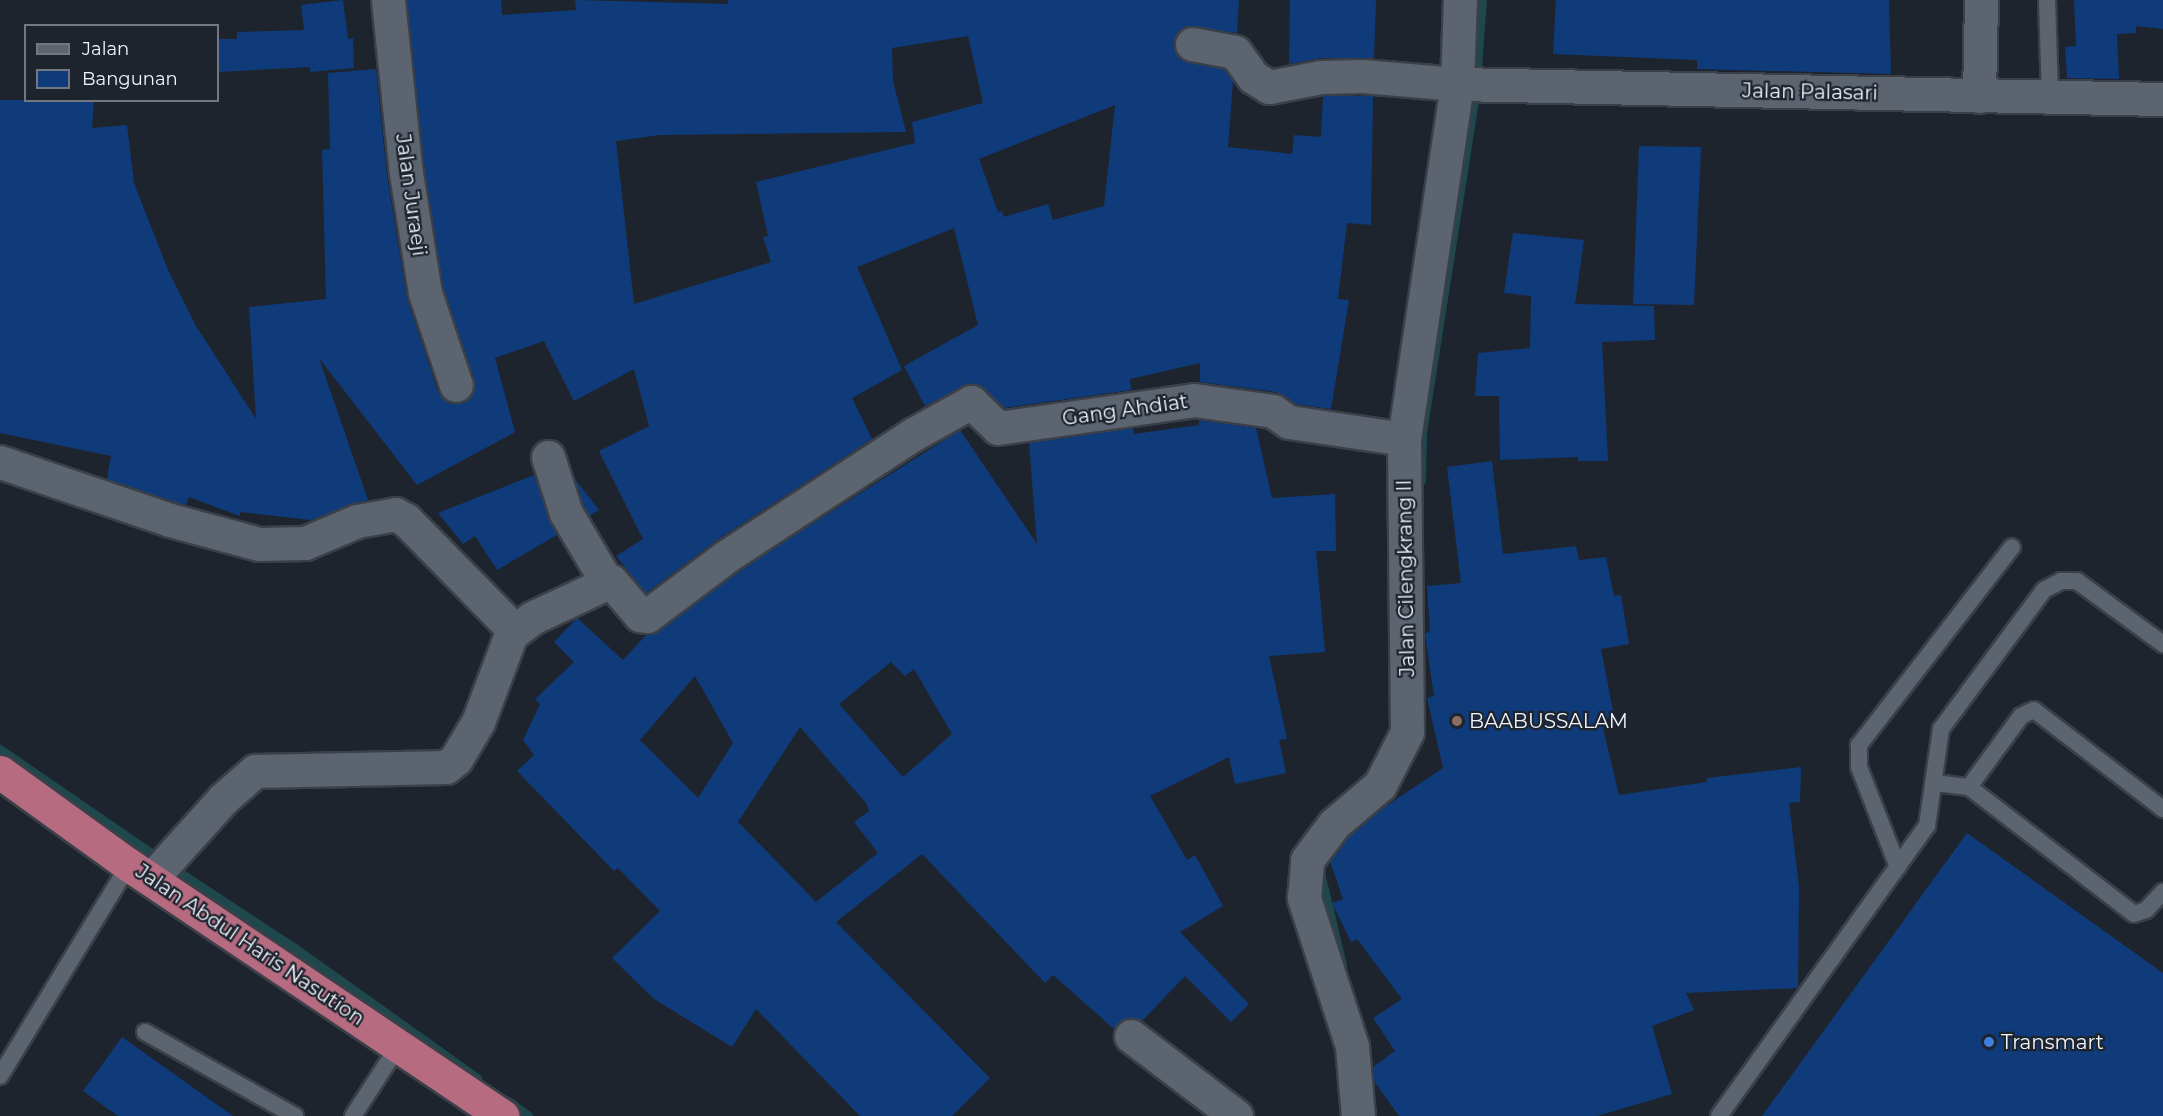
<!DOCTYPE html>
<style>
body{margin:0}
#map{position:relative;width:2163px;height:1116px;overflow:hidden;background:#1e242e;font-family:Montserrat,sans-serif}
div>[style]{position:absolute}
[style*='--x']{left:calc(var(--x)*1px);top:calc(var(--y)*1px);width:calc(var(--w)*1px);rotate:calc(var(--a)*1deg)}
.stream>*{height:10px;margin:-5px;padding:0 5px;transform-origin:5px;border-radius:5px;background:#1e484c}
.building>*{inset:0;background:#0f3b7a}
.roads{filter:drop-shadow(2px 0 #3b4048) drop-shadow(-2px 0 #3b4048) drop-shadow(0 2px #3b4048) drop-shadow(0 -2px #3b4048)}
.service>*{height:16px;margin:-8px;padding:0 8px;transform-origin:8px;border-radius:8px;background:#5c646f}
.minor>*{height:33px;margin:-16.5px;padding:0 16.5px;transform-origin:16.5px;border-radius:16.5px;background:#5c646f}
.tertiary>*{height:33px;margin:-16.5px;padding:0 16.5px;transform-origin:16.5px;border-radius:16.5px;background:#5c646f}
.trunk>*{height:33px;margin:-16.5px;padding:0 16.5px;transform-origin:16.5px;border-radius:16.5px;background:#b66b80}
.dots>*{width:16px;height:16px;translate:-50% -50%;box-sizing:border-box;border:3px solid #1e242e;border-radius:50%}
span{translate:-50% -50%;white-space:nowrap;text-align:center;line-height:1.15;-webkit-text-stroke:4.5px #1e242e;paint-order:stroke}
.street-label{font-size:20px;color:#eff4fb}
.poi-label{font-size:20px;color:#eff4fb}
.left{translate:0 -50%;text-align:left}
.legend{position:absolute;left:24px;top:24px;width:195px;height:78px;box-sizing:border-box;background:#1e242e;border:2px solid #727780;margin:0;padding:8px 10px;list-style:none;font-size:18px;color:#eff4fb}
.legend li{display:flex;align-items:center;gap:12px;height:30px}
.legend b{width:30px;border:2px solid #727780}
</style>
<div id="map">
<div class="stream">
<i style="--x:1476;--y:81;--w:81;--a:-85.8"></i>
<i style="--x:1421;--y:481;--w:48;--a:-88.8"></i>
<i style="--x:1422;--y:433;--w:350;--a:-81.1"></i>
<i style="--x:0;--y:750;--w:198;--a:34.5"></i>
<i style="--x:167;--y:865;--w:153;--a:33.3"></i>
<i style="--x:295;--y:949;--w:224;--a:35.5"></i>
<i style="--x:1320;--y:873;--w:95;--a:76.6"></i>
<i style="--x:507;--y:1101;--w:26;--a:36"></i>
</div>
<div class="building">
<i style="clip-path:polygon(343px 0,348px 39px,353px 38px,354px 68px,310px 72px,310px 67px,218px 72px,218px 39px,237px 39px,237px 32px,304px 30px,301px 5px)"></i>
<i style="clip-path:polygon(evenodd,407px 0,501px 0,502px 15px,576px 10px,575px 0,728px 4px,728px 0,1239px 0,1237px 33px,1186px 26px,1174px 41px,1180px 59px,1224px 69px,1233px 81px,1228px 147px,1292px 154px,1294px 135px,1321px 137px,1323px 96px,1373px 96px,1371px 225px,1347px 223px,1338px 299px,1349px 300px,1331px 409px,1296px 404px,1276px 392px,1200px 382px,1200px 363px,1130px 379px,1131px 390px,1004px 408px,973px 383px,925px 406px,904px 366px,978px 325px,954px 228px,857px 267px,902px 370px,852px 398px,872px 439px,717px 540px,646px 593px,616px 556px,643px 539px,599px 451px,649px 426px,634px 369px,574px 401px,544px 341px,495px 358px,515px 432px,417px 485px,319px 358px,368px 500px,311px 520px,240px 512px,240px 516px,189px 497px,186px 505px,175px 502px,107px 479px,111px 456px,0 433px,0 100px,94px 100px,92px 128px,127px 125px,134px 183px,168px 270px,196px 326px,256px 419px,249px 307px,326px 299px,322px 150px,330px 149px,328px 73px,376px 69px,387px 176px,407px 299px,438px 392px,453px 403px,470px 398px,474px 379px,443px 289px,425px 171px,407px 0,968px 36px,983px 103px,912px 122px,915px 143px,756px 182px,768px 236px,763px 237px,771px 262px,634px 304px,616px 141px,660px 135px,906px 132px,893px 81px,892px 48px,968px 36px,407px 0,1115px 105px,1104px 206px,1053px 220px,1048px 204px,1004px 217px,1002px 211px,998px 212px,979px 159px,1115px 105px)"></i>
<i style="clip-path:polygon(1290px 0,1376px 0,1374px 58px,1321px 58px,1289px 64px)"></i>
<i style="clip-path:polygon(1556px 0,1889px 0,1891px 74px,1697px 69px,1697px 60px,1553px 54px)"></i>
<i style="clip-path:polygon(2074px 0,2163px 0,2163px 29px,2136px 26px,2136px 33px,2117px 34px,2119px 79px,2067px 78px,2065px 47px,2076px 46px)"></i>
<i style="clip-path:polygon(1639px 146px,1701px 147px,1694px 305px,1633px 304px)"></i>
<i style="clip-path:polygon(1513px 233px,1584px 240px,1575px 304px,1654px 306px,1655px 340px,1602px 342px,1608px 461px,1578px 461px,1578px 457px,1500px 460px,1499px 396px,1475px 396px,1478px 353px,1530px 348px,1531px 296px,1504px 293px)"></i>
<i style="clip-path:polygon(evenodd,1199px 420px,1256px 428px,1272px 498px,1335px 494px,1336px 551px,1316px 551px,1325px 652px,1269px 656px,1287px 739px,1279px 740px,1286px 773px,1235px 784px,1229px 757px,1150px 796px,1187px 860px,1195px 855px,1223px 906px,1180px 932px,1249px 1004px,1231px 1022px,1185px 976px,1142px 1021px,1124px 1019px,1114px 1029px,1053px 975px,1045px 983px,922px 854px,836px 922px,990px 1078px,952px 1116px,860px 1116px,756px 1009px,732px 1047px,654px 999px,612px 958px,660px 911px,618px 868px,614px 871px,517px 771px,534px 755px,523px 740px,540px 704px,535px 699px,574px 662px,554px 642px,577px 618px,623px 660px,647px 634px,658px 631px,738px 571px,960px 430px,1037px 544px,1029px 443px,1133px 428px,1134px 434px,1199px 425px,1199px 420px,891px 662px,905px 676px,914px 669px,952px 734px,903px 777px,839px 704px,891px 662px,1199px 420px,695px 676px,733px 743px,698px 798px,640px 740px,695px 676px,1199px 420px,800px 727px,866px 803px,869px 811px,854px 822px,878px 853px,816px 902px,738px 822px,800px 727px)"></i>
<i style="clip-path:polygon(1492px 461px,1503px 554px,1576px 546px,1579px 560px,1606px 557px,1614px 596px,1621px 595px,1629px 644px,1601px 649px,1614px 716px,1601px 720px,1619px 795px,1707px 782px,1707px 778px,1801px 767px,1800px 802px,1789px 803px,1799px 887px,1798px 988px,1686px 993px,1694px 1010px,1652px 1026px,1672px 1094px,1597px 1116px,1399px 1116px,1374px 1081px,1373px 1067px,1395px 1051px,1373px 1018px,1402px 999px,1357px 939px,1351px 942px,1332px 903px,1343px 899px,1330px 861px,1348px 837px,1380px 810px,1443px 768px,1427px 698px,1434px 696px,1425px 634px,1430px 631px,1427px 586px,1461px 583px,1447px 467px)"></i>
<i style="clip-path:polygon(534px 475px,557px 535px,497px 570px,475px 536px,463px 544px,438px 513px)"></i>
<i style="clip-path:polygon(575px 479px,599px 510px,589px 516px,583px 505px)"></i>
<i style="clip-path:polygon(1967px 833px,2163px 973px,2163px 1116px,1762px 1116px)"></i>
<i style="clip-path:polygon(122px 1037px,233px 1116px,118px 1116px,83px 1091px)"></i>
</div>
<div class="roads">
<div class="service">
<i style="--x:2047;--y:0;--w:95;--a:88.2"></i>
<i style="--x:1935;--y:783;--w:34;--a:7"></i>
<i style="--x:1969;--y:787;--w:208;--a:37.6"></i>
<i style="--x:2134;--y:914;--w:13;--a:-18"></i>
<i style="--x:2146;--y:910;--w:25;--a:-47"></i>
<i style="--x:1969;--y:787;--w:88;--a:-53.8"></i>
<i style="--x:2021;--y:716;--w:14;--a:-25"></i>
<i style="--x:2034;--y:710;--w:163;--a:37.5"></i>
<i style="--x:1898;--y:867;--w:107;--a:-111.3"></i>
<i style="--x:1859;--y:767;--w:22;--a:-90"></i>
<i style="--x:1859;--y:745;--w:250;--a:-52.3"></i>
<i style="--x:145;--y:1032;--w:172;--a:29.2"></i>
<i style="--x:0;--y:1076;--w:247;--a:-58.6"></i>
<i style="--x:353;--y:1116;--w:85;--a:-57.1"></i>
<i style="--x:1719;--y:1116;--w:357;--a:-54.4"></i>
<i style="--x:1927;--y:826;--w:98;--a:-81.8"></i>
<i style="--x:1941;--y:729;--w:173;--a:-53.5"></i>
<i style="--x:2044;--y:590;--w:19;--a:-28"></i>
<i style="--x:2061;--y:581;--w:16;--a:0"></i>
<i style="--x:2077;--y:581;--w:107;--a:36.2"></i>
</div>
<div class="minor">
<i style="--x:388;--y:0;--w:174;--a:84.1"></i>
<i style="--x:406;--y:173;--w:121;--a:81"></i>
<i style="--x:425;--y:293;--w:97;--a:71.4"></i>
<i style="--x:1192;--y:44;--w:44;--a:10.5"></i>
<i style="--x:1235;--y:52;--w:31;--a:54"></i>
<i style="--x:1253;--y:77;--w:19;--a:32"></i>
<i style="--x:1269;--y:87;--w:53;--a:-10.9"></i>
<i style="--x:1321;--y:77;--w:41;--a:-1.4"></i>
<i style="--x:1362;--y:76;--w:95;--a:4.8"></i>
<i style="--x:1457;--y:84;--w:706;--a:1.22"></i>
<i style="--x:1979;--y:96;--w:96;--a:-88.8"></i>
<i style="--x:548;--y:457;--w:59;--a:72.2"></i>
<i style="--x:566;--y:513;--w:79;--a:59.5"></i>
<i style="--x:0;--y:462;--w:180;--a:18.8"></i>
<i style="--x:170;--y:520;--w:92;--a:15.1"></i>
<i style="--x:259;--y:544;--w:46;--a:-1.2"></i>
<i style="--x:305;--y:543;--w:56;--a:-22.9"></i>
<i style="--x:357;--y:521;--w:39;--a:-10"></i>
<i style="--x:395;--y:514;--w:13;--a:29"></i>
<i style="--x:406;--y:520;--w:154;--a:45.5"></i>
<i style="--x:151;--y:879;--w:108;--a:-48"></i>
<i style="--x:223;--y:799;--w:43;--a:-41.2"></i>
<i style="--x:255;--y:771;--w:191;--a:-1.2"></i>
<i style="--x:446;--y:767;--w:13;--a:-39"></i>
<i style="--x:456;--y:759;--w:43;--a:-59.3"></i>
<i style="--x:478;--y:722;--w:94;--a:-69.4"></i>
<i style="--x:511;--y:634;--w:26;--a:-37"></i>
<i style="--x:532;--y:618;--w:87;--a:-25.1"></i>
<i style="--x:611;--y:581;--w:45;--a:49.5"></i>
<i style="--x:640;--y:615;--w:7;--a:8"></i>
<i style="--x:647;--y:616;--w:100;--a:-36.9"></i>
<i style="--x:727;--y:556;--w:221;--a:-33.2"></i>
<i style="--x:912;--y:435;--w:68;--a:-29.2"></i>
<i style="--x:971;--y:402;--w:37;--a:44"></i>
<i style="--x:998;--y:428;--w:198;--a:-8.1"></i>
<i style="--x:1194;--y:400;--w:80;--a:7.9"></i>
<i style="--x:1273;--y:411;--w:19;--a:35"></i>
<i style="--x:1289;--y:422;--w:116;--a:8.4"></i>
<i style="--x:1131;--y:1036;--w:132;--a:37.3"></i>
</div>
<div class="tertiary">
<i style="--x:1358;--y:1116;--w:70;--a:-94.9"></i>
<i style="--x:1352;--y:1046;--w:156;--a:-108"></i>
<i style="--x:1304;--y:898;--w:38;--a:-85"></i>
<i style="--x:1307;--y:860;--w:45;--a:-53.1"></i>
<i style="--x:1334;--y:824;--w:60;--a:-40.3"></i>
<i style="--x:1380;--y:785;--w:59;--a:-63"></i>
<i style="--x:1407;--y:732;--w:293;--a:-90.6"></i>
<i style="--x:1404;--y:439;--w:359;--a:-81.5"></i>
<i style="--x:1457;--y:84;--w:84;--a:-88"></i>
</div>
<div class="trunk">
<i style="--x:0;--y:772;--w:159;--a:35.8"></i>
<i style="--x:129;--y:865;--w:450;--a:33.9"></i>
</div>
</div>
<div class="dots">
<i style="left:1457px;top:721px;background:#8d6e63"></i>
<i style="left:1989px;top:1042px;background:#3f7fe0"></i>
</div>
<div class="street-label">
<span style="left:1810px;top:92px;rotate:1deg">Jalan Palasari</span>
<span style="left:411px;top:195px;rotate:82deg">Jalan Juraeji</span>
<span style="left:1125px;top:410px;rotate:-8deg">Gang Ahdiat</span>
<span style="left:1406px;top:578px;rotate:-91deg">Jalan Cilengkrang II</span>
<span style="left:250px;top:945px;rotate:34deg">Jalan Abdul Haris Nasution</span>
</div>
<div class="poi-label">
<span class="left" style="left:1469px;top:721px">BAABUSSALAM</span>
<span class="left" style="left:2001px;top:1042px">Transmart</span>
</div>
<ul class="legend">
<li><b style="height:8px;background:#5c646f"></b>Jalan</li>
<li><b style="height:16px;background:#0f3b7a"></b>Bangunan</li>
</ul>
</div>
